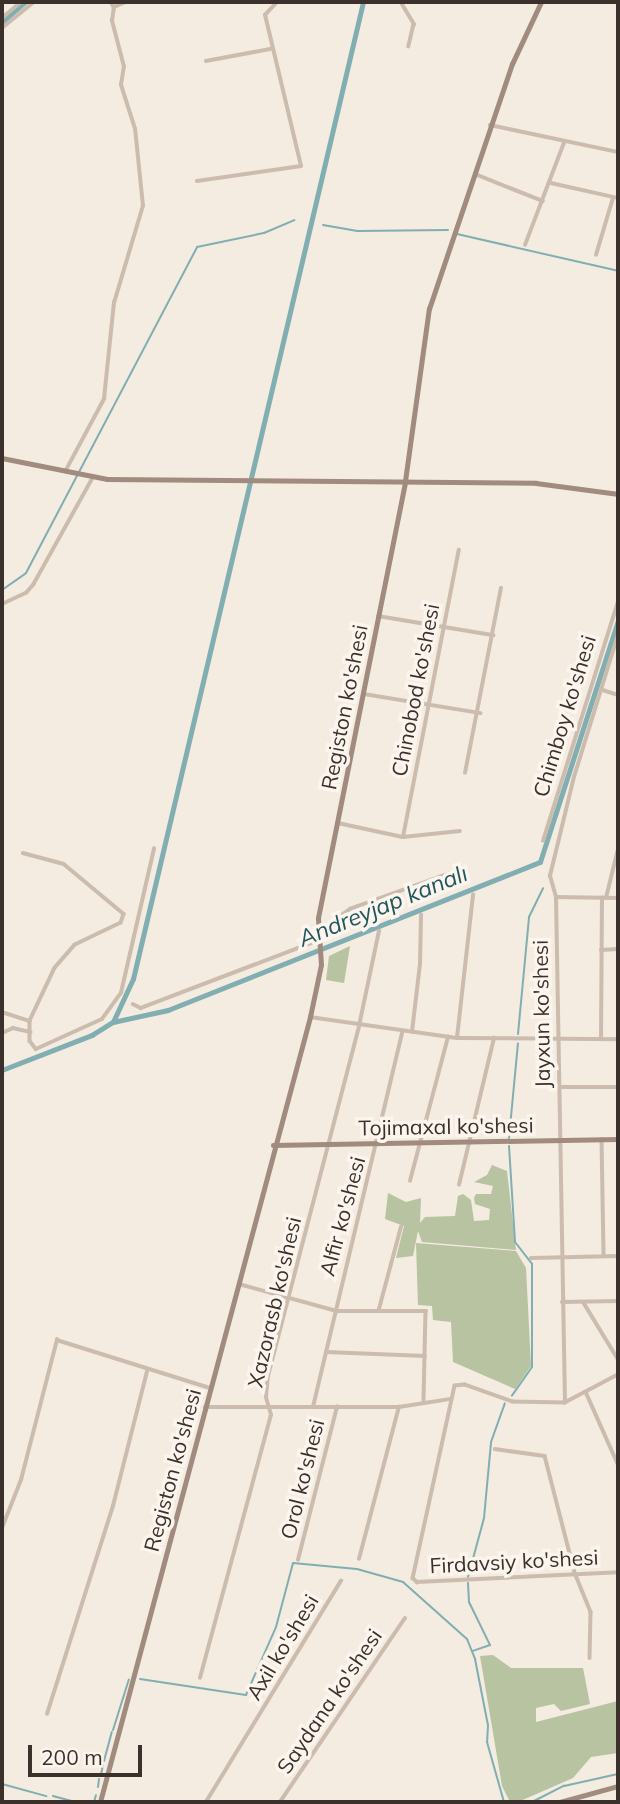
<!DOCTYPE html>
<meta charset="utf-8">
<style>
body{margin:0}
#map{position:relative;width:620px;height:1804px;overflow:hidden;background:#f4ebe1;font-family:Mulish,sans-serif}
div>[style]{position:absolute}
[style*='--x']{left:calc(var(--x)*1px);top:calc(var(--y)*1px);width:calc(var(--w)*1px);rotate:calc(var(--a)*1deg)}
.green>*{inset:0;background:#b7c3a1}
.stream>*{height:2px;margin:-1px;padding:0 1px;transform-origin:1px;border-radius:1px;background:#80aeb1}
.canal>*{height:4.5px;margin:-2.25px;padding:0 2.25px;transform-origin:2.25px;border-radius:2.25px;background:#80aeb1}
.street>*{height:3.5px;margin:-1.75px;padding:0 1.75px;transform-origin:1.75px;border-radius:1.75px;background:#ccbcad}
.secondary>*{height:4.5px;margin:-2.25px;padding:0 2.25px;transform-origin:2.25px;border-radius:2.25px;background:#a08b7e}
span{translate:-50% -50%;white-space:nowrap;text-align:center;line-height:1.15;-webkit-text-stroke:7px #fbf5ee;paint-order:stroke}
.street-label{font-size:21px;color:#3b302b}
.water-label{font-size:23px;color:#20575d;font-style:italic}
.frame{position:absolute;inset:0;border:4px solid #3b302b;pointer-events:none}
.scale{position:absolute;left:28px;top:1745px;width:114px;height:32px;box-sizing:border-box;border:4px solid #3b302b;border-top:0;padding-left:9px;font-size:21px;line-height:24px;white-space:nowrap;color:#3b302b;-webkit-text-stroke:5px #fbf5ee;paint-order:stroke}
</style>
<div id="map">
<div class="green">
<i style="clip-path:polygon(350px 946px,344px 983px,326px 980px,329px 956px)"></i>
<i style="clip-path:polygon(492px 1165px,507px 1171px,516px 1250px,422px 1242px,418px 1231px,413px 1256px,396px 1258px,404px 1226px,385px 1219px,388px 1193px,406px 1202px,421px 1198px,420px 1223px,425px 1217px,455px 1216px,458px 1196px,463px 1194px,471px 1200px,474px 1221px,489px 1220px,490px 1209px,475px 1204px,474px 1198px,476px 1194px,491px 1194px,493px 1186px,474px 1182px,487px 1175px)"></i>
<i style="clip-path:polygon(416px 1243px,516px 1251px,526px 1268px,531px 1366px,515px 1389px,453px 1362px,451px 1322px,433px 1320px,432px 1306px,418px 1305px)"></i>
<i style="clip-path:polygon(493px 1655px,511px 1668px,583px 1668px,590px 1704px,561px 1711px,554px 1704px,536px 1708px,536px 1722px,618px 1701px,618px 1753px,591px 1757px,573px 1778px,518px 1802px,509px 1800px,502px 1786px,480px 1656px)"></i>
</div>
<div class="stream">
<i style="--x:323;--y:225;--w:35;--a:10"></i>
<i style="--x:357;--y:231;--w:91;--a:-0.6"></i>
<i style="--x:457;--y:234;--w:165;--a:12.9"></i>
<i style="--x:2;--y:590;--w:29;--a:-35"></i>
<i style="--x:26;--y:573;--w:368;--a:-62.3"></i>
<i style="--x:197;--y:247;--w:68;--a:-11.8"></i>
<i style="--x:264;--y:233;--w:33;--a:-23"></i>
<i style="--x:518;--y:1034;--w:118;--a:-84.6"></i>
<i style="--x:529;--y:917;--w:32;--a:-64"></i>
<i style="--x:509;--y:1138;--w:95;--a:-84.6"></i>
<i style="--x:509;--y:1146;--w:96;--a:86.4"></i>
<i style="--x:515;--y:1242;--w:28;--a:52"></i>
<i style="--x:532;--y:1264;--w:103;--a:90"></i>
<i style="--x:532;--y:1367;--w:35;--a:125"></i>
<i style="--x:468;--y:1577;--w:61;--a:-74.8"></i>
<i style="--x:484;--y:1518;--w:76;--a:-84.7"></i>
<i style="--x:491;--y:1442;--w:41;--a:-70.3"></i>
<i style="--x:468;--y:1583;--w:19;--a:87"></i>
<i style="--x:469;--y:1602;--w:48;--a:64"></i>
<i style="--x:490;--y:1645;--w:18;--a:161"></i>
<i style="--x:140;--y:1679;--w:107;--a:8.6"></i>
<i style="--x:246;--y:1695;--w:74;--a:-66.2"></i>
<i style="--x:276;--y:1627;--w:66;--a:-75.1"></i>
<i style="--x:293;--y:1563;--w:64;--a:5.4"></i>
<i style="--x:357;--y:1569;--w:48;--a:15.8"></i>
<i style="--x:403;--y:1582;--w:86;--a:41.7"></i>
<i style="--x:467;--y:1639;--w:22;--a:68"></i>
<i style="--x:475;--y:1659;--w:67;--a:78.9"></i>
<i style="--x:488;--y:1725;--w:17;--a:93"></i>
<i style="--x:487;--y:1742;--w:62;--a:74.2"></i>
<i style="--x:113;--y:1730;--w:53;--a:-72.6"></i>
<i style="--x:104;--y:1761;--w:30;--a:-75"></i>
<i style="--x:101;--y:1775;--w:10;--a:-79"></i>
<i style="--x:2;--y:1784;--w:46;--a:15.3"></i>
<i style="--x:98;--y:1787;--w:8;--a:-83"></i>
<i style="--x:53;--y:1796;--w:24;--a:15"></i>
<i style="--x:94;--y:1802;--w:7;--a:-74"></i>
<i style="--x:532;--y:1802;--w:36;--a:-27"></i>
<i style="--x:564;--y:1786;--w:55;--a:-12.5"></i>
</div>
<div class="canal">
<i style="--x:2;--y:22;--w:30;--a:-41"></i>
<i style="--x:113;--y:1022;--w:47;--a:-65.1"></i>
<i style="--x:133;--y:979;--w:1004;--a:-76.75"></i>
<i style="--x:2;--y:1070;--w:97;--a:-21.3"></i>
<i style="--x:92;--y:1035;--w:25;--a:-32"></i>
<i style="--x:113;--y:1022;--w:56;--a:-12.3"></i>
<i style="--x:168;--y:1010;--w:400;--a:-21.7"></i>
<i style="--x:540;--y:862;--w:254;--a:-72.1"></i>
</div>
<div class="street">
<i style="--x:111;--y:2;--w:6;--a:59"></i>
<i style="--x:114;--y:7;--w:13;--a:-23"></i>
<i style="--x:401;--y:2;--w:26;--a:59"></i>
<i style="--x:414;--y:24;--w:23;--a:103"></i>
<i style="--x:2;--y:18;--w:25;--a:-40"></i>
<i style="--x:2;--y:28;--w:41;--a:-39.1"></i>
<i style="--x:206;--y:61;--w:65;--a:-10.6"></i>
<i style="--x:490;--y:125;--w:131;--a:11.9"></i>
<i style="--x:475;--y:174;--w:73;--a:21.7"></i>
<i style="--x:197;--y:181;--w:105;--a:-8.2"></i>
<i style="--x:301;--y:166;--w:155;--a:-103.4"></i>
<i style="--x:265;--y:15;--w:18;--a:-47"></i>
<i style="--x:551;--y:183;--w:69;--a:12.6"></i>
<i style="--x:525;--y:245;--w:109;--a:-69.1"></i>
<i style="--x:596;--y:255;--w:59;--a:-73.4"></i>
<i style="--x:66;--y:470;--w:81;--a:-61.8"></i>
<i style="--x:104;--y:399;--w:97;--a:-84.1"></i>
<i style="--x:114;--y:303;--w:101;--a:-73.4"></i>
<i style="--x:143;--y:206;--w:77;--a:-95.9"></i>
<i style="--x:135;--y:129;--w:46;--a:-107.7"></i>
<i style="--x:121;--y:85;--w:18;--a:-81"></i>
<i style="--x:124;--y:67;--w:48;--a:-104.6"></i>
<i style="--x:112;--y:21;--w:14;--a:-82"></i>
<i style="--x:2;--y:604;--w:26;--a:-25"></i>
<i style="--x:26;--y:593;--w:11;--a:-49"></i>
<i style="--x:33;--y:585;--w:124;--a:-60.9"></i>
<i style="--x:378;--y:616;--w:117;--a:9.4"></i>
<i style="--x:603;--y:690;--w:16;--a:18"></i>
<i style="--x:364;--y:694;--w:118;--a:9.3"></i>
<i style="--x:465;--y:773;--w:188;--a:-79"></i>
<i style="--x:338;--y:823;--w:66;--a:12.2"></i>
<i style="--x:403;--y:837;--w:57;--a:-6"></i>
<i style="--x:403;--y:837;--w:292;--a:-79"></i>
<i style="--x:543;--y:841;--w:251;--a:-72.6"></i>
<i style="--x:23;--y:853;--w:42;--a:15"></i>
<i style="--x:64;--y:864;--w:78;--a:39.8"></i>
<i style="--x:124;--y:914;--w:9;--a:108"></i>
<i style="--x:121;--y:923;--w:51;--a:154.4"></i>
<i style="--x:75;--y:945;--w:30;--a:131"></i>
<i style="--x:55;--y:968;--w:59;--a:115.3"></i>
<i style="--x:30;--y:1021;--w:20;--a:90"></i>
<i style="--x:30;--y:1041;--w:10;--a:53"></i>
<i style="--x:36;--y:1049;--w:72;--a:-24.4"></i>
<i style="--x:102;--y:1019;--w:32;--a:-54"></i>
<i style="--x:121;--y:993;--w:148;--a:-77.1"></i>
<i style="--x:556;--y:897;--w:62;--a:0.9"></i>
<i style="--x:606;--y:898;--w:50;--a:-76.2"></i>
<i style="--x:601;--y:950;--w:17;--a:-3"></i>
<i style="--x:133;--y:1004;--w:9;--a:27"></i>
<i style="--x:141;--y:1008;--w:182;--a:-20.9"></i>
<i style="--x:311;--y:943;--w:12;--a:-59"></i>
<i style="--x:317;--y:933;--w:41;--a:-36"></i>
<i style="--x:350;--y:909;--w:119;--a:-19.7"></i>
<i style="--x:2;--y:1012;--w:29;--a:18"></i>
<i style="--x:310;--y:1017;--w:148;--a:8.1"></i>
<i style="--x:457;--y:1038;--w:161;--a:0.4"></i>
<i style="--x:412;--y:1032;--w:68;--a:-83.3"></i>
<i style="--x:420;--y:964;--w:49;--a:-88.8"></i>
<i style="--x:2;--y:1033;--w:12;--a:-24"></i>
<i style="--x:13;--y:1028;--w:18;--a:13"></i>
<i style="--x:457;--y:1038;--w:144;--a:-83.6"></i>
<i style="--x:601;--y:1039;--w:141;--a:-89.6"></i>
<i style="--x:558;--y:1087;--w:60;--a:0"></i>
<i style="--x:602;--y:1139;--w:117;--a:89"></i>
<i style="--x:410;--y:1181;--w:149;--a:-75.2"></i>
<i style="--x:459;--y:1185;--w:151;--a:-76.6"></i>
<i style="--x:531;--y:1258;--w:87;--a:-1.3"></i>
<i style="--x:239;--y:1284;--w:102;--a:15.4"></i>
<i style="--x:337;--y:1311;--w:89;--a:0"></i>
<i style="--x:426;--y:1311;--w:89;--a:91.3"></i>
<i style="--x:562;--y:1302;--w:56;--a:-1"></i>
<i style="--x:584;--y:1303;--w:66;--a:58.7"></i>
<i style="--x:379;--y:1309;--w:85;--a:-75"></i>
<i style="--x:326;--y:1352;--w:99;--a:2.3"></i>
<i style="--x:618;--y:1375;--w:60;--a:152.2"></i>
<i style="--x:565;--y:1403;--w:52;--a:-178.9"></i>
<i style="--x:513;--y:1402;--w:51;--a:-160.5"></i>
<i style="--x:465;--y:1385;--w:10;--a:174"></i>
<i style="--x:455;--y:1386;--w:197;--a:102.3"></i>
<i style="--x:413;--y:1578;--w:6;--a:45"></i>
<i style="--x:417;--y:1582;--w:201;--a:-2.8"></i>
<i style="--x:586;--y:1392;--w:79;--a:66"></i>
<i style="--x:565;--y:1403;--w:506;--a:-91.02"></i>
<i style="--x:556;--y:897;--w:22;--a:-106"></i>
<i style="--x:550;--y:876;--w:102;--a:-76.4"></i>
<i style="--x:574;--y:777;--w:149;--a:-72.8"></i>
<i style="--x:205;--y:1407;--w:194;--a:0"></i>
<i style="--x:399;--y:1407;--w:52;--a:-8.9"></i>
<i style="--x:313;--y:1407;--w:385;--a:-76.6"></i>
<i style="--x:495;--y:1449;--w:50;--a:8"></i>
<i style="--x:545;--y:1456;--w:121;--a:75.6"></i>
<i style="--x:575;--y:1573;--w:42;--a:67.7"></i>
<i style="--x:591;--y:1612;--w:46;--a:91.2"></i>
<i style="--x:2;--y:1528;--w:52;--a:-68.4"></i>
<i style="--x:21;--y:1480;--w:145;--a:-75.6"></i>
<i style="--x:57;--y:1340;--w:160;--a:17.4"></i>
<i style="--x:359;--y:1559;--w:157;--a:-75.3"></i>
<i style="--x:298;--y:1560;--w:158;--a:-75.7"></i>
<i style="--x:200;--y:1678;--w:272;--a:-74.9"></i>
<i style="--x:271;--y:1415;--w:19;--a:-106"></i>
<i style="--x:266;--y:1397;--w:21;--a:-85"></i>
<i style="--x:268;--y:1376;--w:362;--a:-75.4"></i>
<i style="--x:359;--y:1026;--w:97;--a:-78.1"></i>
<i style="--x:47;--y:1714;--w:218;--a:-72.4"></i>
<i style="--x:113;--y:1506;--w:138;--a:-75.8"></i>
<i style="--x:206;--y:1802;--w:259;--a:-58.6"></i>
<i style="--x:280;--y:1802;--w:222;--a:-55.8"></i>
</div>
<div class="secondary">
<i style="--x:2;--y:458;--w:107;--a:11.3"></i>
<i style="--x:107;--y:479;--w:429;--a:0.5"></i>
<i style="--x:536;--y:483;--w:83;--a:7.6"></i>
<i style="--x:273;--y:1145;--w:345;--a:-1"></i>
<i style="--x:100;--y:1802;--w:813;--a:-75.02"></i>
<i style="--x:310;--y:1017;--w:53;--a:-78.1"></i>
<i style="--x:321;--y:965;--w:47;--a:-93.7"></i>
<i style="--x:318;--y:918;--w:446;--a:-78.7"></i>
<i style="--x:405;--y:481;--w:174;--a:-82.1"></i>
<i style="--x:429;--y:309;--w:259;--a:-71.3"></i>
<i style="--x:512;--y:64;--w:68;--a:-64.9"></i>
<i style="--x:560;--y:1802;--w:60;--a:-15.4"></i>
</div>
<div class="street-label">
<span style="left:415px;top:690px;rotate:-79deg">Chinobod ko'shesi</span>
<span style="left:344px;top:707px;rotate:-79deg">Registon ko'shesi</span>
<span style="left:564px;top:716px;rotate:-73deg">Chimboy ko'shesi</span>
<span style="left:541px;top:1014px;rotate:-91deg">Jayxun ko'shesi</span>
<span style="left:446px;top:1126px;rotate:-1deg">Tojimaxal ko'shesi</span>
<span style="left:342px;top:1216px;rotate:-75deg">Alfir ko'shesi</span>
<span style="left:274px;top:1302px;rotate:-77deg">Xazorasb ko'shesi</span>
<span style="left:172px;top:1470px;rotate:-75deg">Registon ko'shesi</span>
<span style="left:302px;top:1479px;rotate:-76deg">Orol ko'shesi</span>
<span style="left:514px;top:1561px;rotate:-3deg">Firdavsiy ko'shesi</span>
<span style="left:282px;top:1647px;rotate:-59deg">Axil ko'shesi</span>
<span style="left:329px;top:1701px;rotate:-56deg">Saydana ko'shesi</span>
</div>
<div class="water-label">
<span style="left:383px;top:906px;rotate:-22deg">Andreyjap kanalı</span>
</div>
<div class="frame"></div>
<div class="scale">200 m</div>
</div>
